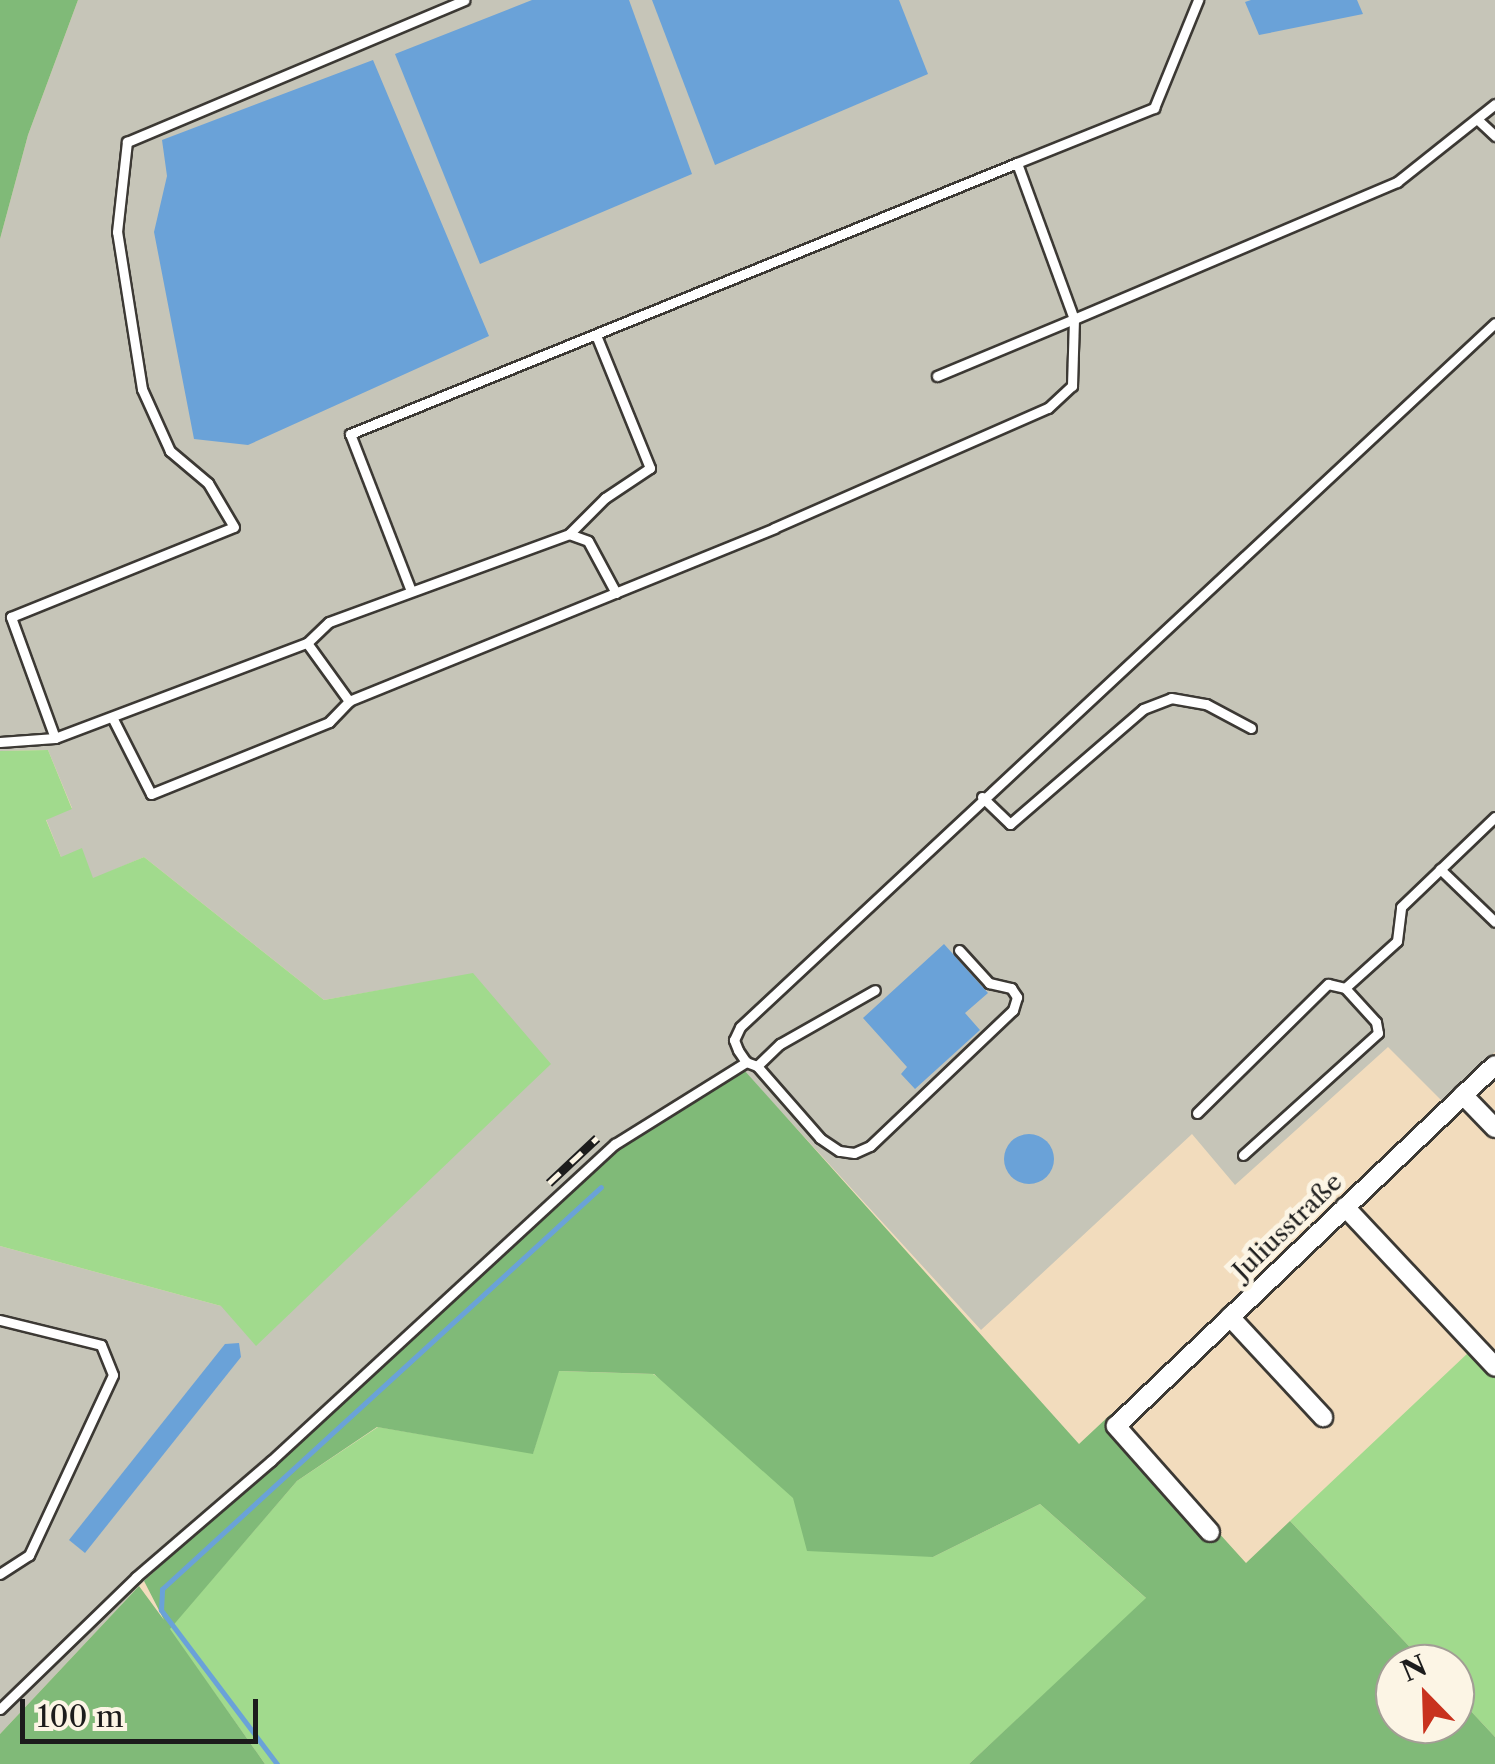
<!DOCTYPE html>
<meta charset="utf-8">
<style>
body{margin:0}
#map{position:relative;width:1495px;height:1764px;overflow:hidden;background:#f2dcbd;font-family:"Libre Caslon Text",serif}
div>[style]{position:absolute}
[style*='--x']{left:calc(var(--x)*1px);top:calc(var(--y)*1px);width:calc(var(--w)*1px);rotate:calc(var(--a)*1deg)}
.industrial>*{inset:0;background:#c6c5b8}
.green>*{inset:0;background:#a1da8d}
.forest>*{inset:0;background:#80ba78}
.water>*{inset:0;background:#6aa2d8}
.round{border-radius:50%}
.stream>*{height:5px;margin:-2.5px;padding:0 2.5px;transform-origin:2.5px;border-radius:2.5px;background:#6aa2d8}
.roads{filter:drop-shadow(2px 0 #3c3934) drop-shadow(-2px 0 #3c3934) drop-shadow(0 2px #3c3934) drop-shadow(0 -2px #3c3934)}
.lane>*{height:9px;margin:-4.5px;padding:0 4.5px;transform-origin:4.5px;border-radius:4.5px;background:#fff}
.street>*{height:18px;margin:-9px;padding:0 9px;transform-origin:9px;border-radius:9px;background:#fff}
.rail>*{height:9px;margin-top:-4.5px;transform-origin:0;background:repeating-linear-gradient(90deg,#fcf5e5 0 15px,#1c1c1c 0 30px);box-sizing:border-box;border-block:2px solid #1c1c1c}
span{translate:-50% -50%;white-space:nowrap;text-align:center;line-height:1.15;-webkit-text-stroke:10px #fcf5e5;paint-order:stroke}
.street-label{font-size:25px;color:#1c1c1c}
.north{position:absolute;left:1375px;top:1644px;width:100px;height:100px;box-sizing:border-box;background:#fcf5e5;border:2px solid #a29e95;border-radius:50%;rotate:337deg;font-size:28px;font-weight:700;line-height:40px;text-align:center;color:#1c1c1c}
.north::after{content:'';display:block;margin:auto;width:35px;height:45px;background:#c8321e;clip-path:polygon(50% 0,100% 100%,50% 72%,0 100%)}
.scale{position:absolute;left:20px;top:1699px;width:238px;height:45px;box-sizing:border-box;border:5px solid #1c1c1c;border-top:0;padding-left:12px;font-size:30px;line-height:35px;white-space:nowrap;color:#1c1c1c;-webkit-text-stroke:8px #fcf5e5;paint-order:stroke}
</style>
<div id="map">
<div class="industrial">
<i style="clip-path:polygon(78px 0,1495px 0,1495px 1052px,1442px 1101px,1388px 1047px,1235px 1185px,1192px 1134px,981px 1330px,744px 1071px,628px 1139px,139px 1586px,0 1734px,0 1246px,221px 1306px,473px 974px,324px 1000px,144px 857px,93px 879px,61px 857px,46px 819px,72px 808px,48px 750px,0 751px,0 239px,28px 135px)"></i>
</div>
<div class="green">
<i style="clip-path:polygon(48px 750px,72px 809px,46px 820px,61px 857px,82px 848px,93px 878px,144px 857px,324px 1000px,473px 973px,551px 1064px,256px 1346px,221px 1306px,0 1246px,0 751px)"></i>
<i style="clip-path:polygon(1469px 1352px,1495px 1378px,1495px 1737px,1455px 1694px,1455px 1664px,1426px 1664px,1290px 1521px)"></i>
<i style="clip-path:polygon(558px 1371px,653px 1374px,933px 1557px,1040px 1504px,1147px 1599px,969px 1764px,265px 1764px,169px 1629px,297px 1481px,378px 1427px,533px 1453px)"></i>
</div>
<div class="forest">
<i style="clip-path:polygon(0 0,78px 0,28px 135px,0 239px)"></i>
<i style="clip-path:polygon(744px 1070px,1079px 1444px,1111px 1414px,1246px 1563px,1290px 1521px,1426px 1664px,1395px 1664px,1395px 1724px,1455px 1724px,1455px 1694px,1495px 1737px,1495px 1764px,969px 1764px,1146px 1598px,1040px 1504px,933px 1557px,807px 1551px,793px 1498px,654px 1374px,559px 1371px,533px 1454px,377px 1427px,297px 1481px,170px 1629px,265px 1764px,0 1764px,0 1734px,139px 1586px,164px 1620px,144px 1581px,628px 1139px)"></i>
</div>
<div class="water">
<i style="clip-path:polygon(532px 0,629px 0,692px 174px,480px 264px,395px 54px)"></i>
<i style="clip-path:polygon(652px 0,899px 0,928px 74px,715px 165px)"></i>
<i style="clip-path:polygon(1251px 0,1357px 0,1363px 14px,1259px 35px,1245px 2px)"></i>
<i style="clip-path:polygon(373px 60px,489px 336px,248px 445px,194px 439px,154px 232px,167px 176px,162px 140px)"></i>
<i style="clip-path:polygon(944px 944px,988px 993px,965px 1013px,980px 1030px,915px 1089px,901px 1074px,907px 1067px,863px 1018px)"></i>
<i class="round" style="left:1004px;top:1134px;width:50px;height:50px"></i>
<i style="clip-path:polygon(239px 1343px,241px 1357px,85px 1553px,69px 1540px,225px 1344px)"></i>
</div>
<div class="stream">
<i style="--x:277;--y:1764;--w:193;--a:-127"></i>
<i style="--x:161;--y:1610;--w:21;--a:-87"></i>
<i style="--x:162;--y:1589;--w:595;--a:-42.48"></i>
</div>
<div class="roads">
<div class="lane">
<i style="--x:1477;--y:119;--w:25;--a:43"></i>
<i style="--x:937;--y:376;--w:148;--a:-22.6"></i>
<i style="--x:1074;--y:319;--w:166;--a:-110.1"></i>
<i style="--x:1017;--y:163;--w:148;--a:-21.9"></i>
<i style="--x:1154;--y:108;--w:117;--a:-67.8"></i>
<i style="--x:569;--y:534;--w:51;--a:-45"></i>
<i style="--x:605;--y:498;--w:54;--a:-33.7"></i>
<i style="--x:650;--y:468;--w:144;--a:-112.1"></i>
<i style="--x:411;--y:591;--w:168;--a:-111.2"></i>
<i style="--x:350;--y:434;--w:720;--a:-22.11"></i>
<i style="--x:307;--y:643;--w:30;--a:-44"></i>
<i style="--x:329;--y:622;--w:256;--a:-20.1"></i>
<i style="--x:569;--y:534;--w:20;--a:20"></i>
<i style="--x:588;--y:541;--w:59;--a:61.7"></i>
<i style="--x:112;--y:717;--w:86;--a:63.1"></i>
<i style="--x:151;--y:794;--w:192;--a:-22"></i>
<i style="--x:329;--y:722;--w:29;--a:-46"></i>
<i style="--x:349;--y:701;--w:459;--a:-22.1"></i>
<i style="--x:774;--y:528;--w:299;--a:-23.7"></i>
<i style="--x:1048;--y:408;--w:33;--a:-43"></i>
<i style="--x:1072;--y:386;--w:67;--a:-88.3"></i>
<i style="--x:1074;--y:319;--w:351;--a:-23"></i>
<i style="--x:1397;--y:182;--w:125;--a:-38.5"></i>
<i style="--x:55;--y:738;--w:129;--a:-110"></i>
<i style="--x:11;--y:617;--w:240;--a:-22"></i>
<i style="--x:234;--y:527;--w:51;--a:-120.6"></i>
<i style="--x:208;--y:483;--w:50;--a:-139.9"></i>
<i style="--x:170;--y:451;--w:68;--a:-114.3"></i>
<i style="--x:142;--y:389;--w:159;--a:-99"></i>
<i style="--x:117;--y:232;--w:91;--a:-83.7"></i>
<i style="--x:127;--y:142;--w:366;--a:-22.8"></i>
<i style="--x:0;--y:742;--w:55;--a:-4.2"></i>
<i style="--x:55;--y:738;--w:269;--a:-20.7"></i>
<i style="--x:307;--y:643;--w:72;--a:54.1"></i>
<i style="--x:982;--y:797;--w:39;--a:44"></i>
<i style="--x:1010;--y:824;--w:176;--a:-40.8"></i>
<i style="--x:1143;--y:709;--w:30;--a:-21"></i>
<i style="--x:1171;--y:698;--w:36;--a:10"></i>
<i style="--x:1206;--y:704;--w:51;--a:28.1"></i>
<i style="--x:1440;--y:869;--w:76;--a:43.9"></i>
<i style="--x:959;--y:950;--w:45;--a:47.7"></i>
<i style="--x:989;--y:983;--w:23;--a:13"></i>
<i style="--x:1011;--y:988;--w:11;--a:56"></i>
<i style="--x:1017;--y:997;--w:14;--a:107"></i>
<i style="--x:1013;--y:1010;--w:197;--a:136.4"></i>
<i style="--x:870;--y:1146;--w:17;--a:156"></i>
<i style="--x:854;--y:1153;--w:15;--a:-172"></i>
<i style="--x:839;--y:1151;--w:23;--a:-146"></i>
<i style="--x:820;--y:1138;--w:96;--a:-131.2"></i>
<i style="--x:757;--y:1066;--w:12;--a:-160"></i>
<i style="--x:746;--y:1062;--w:14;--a:-124"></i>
<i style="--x:738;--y:1050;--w:11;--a:-112"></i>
<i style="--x:734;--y:1040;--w:14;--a:-65"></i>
<i style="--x:740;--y:1027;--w:1032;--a:-43"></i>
<i style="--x:1345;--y:988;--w:70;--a:-42.1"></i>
<i style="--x:1397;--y:941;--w:34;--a:-83"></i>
<i style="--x:1401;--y:907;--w:130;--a:-43.8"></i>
<i style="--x:757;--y:1066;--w:32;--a:-44"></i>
<i style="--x:780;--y:1044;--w:109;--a:-29.6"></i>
<i style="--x:1197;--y:1113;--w:184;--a:-44.6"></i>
<i style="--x:1328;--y:984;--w:17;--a:13"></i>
<i style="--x:1345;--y:988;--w:46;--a:47.6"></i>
<i style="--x:1376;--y:1022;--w:11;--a:80"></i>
<i style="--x:1378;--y:1033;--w:182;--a:137.9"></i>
<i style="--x:0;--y:1320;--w:104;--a:13.9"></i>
<i style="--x:101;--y:1345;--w:32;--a:68"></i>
<i style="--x:113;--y:1375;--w:199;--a:115"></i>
<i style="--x:29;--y:1555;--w:35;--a:147"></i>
<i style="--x:0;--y:1709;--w:190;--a:-44.1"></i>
<i style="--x:136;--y:1577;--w:178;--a:-40.7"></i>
<i style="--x:271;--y:1461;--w:468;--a:-42.7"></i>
<i style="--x:615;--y:1144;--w:155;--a:-32"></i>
</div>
<div class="street">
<i style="--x:1463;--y:1095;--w:46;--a:45.9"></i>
<i style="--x:1345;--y:1207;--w:219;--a:46.8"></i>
<i style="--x:1230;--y:1317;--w:137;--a:47.1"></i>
<i style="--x:1210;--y:1532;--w:142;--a:-131.6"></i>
<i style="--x:1116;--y:1426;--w:523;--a:-43.61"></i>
</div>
</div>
<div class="rail">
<i style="--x:549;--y:1183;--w:66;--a:-43.2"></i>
</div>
<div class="street-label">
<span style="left:1288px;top:1227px;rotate:-44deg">Juliusstraße</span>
</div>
<div class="north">N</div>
<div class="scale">100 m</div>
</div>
